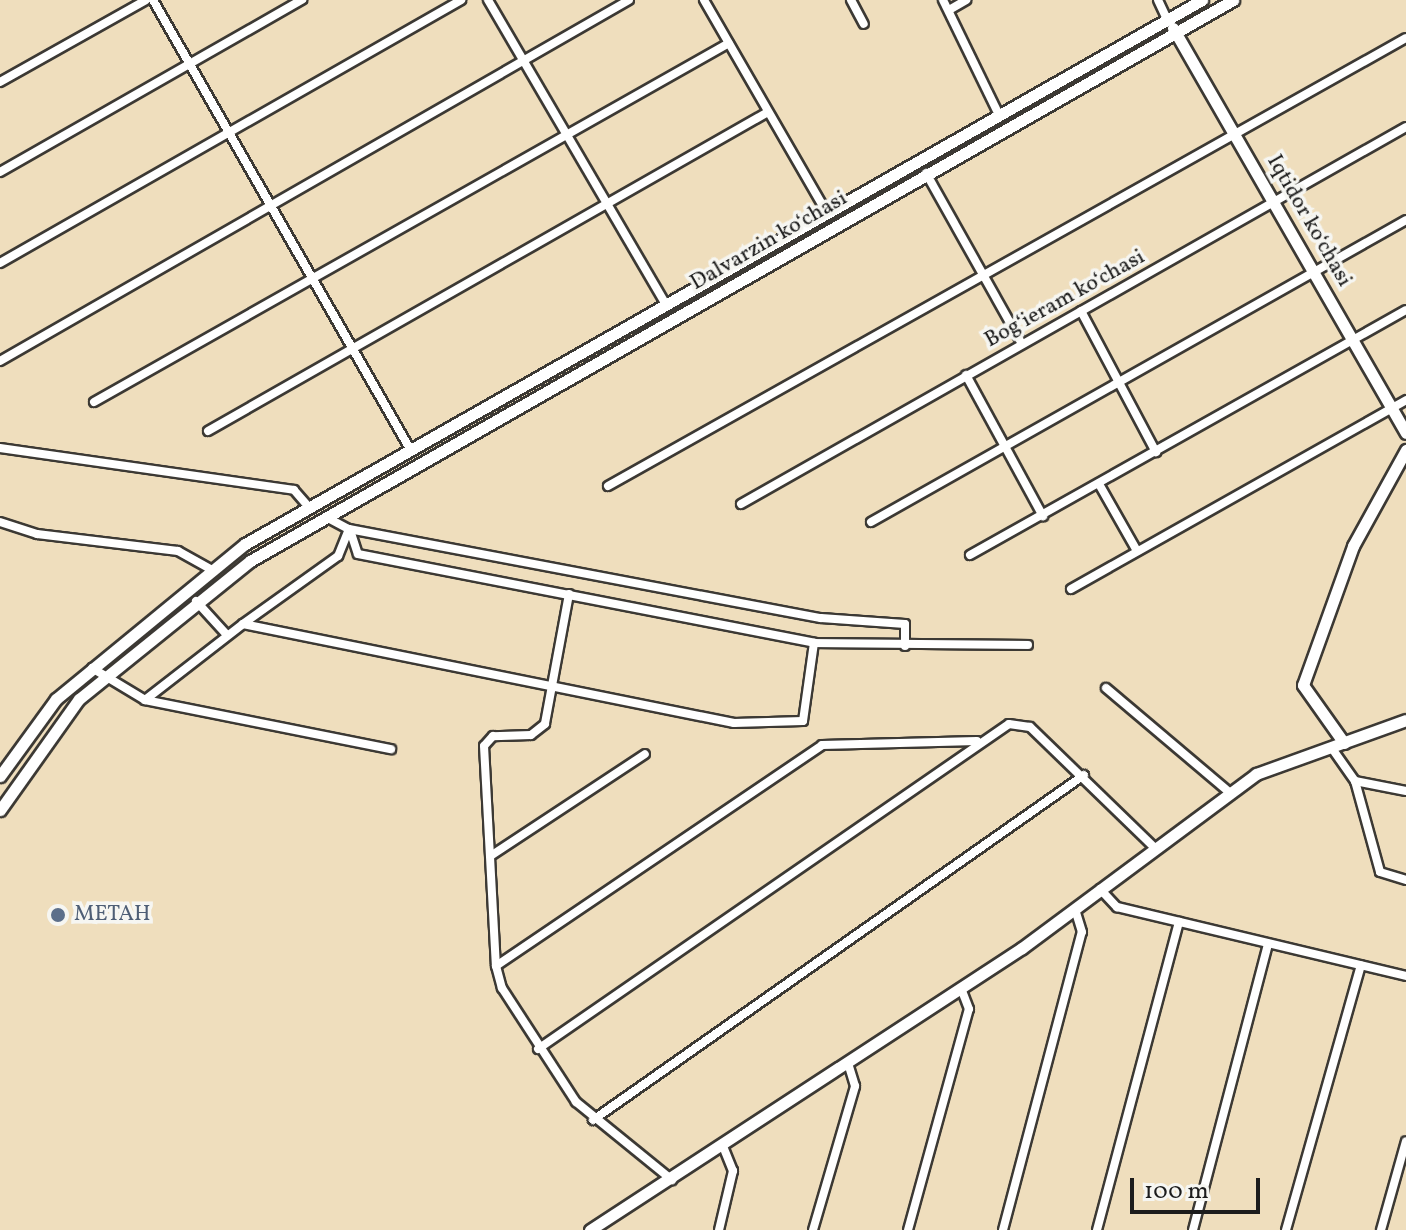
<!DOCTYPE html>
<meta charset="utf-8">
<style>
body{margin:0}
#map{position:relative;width:1406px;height:1230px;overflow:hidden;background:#efdebd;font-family:Vollkorn,serif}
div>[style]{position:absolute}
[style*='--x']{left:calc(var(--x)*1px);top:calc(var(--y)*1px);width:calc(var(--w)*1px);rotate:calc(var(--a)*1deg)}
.roads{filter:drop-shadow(2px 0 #3c3934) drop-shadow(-2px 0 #3c3934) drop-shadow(0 2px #3c3934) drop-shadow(0 -2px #3c3934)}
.street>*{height:8px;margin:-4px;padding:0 4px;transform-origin:4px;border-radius:4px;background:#fff}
.secondary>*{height:11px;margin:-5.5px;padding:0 5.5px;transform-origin:5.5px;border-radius:5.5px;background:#fff}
.dots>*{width:22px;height:22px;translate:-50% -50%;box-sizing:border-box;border:4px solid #f6f6f2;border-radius:50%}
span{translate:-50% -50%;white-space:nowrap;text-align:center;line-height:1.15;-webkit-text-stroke:7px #f6f6f2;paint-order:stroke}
.street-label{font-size:22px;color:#1c1c1c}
.service-label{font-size:22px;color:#4e5e75}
.left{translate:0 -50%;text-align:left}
.scale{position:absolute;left:1130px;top:1178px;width:130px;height:36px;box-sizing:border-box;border:4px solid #1c1c1c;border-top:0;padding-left:10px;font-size:24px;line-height:28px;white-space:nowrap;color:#1c1c1c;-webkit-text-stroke:6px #f6f6f2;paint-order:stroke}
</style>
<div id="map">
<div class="roads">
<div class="street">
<i style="--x:153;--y:0;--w:517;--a:60.21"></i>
<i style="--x:488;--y:0;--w:353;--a:59.7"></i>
<i style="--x:704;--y:0;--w:248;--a:60"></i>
<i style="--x:851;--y:0;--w:27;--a:62"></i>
<i style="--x:943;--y:0;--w:128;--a:64"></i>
<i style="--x:1158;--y:0;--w:21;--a:65"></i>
<i style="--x:949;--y:10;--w:20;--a:-30"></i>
<i style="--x:0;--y:82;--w:167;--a:-29.3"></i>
<i style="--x:0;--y:172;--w:348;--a:-29.7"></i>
<i style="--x:926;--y:173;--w:196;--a:60.7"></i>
<i style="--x:0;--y:263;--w:531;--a:-29.7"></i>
<i style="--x:1081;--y:311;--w:160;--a:62"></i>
<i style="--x:0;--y:361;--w:725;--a:-29.85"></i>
<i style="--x:966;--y:375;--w:161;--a:61.4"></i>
<i style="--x:94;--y:402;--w:729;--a:-29.48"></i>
<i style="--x:208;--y:431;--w:644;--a:-29.67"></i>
<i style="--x:0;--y:448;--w:297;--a:8.1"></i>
<i style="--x:294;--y:490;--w:21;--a:49"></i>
<i style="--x:1099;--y:484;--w:77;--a:60.4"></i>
<i style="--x:608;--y:486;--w:915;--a:-29.31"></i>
<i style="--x:741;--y:504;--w:764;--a:-29.55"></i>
<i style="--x:326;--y:517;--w:26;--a:28"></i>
<i style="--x:349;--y:529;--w:480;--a:10.7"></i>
<i style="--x:821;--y:618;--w:84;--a:4.1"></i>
<i style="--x:905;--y:624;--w:22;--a:90"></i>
<i style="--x:0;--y:522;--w:39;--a:18"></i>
<i style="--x:37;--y:534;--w:142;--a:6.9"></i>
<i style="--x:178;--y:551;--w:38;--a:29"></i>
<i style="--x:871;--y:522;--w:614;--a:-29.44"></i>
<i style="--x:349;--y:529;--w:29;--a:112"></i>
<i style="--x:338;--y:556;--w:117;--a:144.4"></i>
<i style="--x:243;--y:624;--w:501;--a:11.4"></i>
<i style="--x:734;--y:723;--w:69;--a:-1.7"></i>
<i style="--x:803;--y:721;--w:79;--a:-82"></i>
<i style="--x:350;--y:530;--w:25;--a:72"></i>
<i style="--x:358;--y:554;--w:465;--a:11"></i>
<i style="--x:814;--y:643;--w:214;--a:0.5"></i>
<i style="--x:970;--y:555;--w:500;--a:-29.33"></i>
<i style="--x:1071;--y:589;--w:385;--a:-29.4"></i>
<i style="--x:569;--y:594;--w:132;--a:100.5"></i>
<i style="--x:545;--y:724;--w:18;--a:142"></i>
<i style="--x:531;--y:735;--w:38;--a:178"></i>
<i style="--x:493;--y:736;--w:13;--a:132"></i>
<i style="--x:484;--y:746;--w:220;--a:86.9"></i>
<i style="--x:496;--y:966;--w:23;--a:75"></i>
<i style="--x:502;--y:988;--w:136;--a:57"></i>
<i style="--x:576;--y:1102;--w:124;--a:39.1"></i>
<i style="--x:196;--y:601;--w:46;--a:47.6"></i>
<i style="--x:92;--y:668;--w:62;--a:31.1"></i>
<i style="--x:145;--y:700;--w:124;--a:-37.8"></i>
<i style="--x:1106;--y:688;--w:160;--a:40.2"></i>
<i style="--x:145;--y:700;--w:251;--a:11.3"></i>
<i style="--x:1331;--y:747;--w:42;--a:54.8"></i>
<i style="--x:1355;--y:781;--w:94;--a:74.6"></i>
<i style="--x:1380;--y:872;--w:27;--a:17"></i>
<i style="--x:1355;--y:781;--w:52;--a:11.1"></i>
<i style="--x:492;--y:855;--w:183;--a:-33.4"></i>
<i style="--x:1100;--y:889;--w:25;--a:47"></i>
<i style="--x:1117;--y:907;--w:297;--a:13.4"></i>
<i style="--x:496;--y:966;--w:394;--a:-34.1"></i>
<i style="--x:822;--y:745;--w:155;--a:-1.5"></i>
<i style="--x:538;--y:1049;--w:572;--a:-34.61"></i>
<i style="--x:1009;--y:724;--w:21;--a:8"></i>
<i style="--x:1030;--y:727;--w:173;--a:44.1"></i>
<i style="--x:593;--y:1120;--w:600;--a:-35.09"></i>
<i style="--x:719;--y:1230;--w:61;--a:-76.7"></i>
<i style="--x:733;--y:1171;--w:24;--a:-112"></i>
<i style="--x:813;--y:1230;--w:150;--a:-73.7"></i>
<i style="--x:855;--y:1086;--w:21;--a:-107"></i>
<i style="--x:908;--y:1230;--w:229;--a:-74.6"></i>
<i style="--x:969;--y:1009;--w:22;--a:-111"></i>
<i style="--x:1003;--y:1230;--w:308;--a:-75.2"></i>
<i style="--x:1082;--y:932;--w:24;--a:-107"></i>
<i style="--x:1097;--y:1230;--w:319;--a:-75.1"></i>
<i style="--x:1193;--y:1230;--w:296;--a:-75.3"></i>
<i style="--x:1286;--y:1230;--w:275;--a:-74.2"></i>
<i style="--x:1381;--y:1230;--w:92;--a:-74.3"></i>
</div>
<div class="secondary">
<i style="--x:1173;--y:28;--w:467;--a:60.1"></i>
<i style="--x:1344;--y:743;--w:71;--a:-125.3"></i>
<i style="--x:1303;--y:685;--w:148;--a:-70.2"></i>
<i style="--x:1353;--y:546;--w:110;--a:-61.1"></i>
<i style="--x:0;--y:776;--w:95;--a:-54"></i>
<i style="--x:56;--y:699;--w:244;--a:-39.4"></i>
<i style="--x:245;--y:544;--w:1101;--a:-29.62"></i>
<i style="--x:0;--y:810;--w:136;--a:-54.6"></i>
<i style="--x:79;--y:699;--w:220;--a:-38.9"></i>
<i style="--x:250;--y:561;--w:1132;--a:-29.71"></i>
<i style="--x:590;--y:1230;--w:516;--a:-33.14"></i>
<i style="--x:1022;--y:948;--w:292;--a:-36.6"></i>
<i style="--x:1256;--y:774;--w:159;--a:-19.8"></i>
</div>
</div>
<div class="dots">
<i style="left:58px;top:915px;background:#5c6f8a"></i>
</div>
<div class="street-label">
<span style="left:1309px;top:221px;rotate:60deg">Iqtidor koʻchasi</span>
<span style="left:769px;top:241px;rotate:-30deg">Dalvarzin koʻchasi</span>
<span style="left:1065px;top:299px;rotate:-29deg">Bogʻieram koʻchasi</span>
</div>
<div class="service-label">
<span class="left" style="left:74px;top:915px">МЕТАН</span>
</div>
<div class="scale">100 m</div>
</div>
